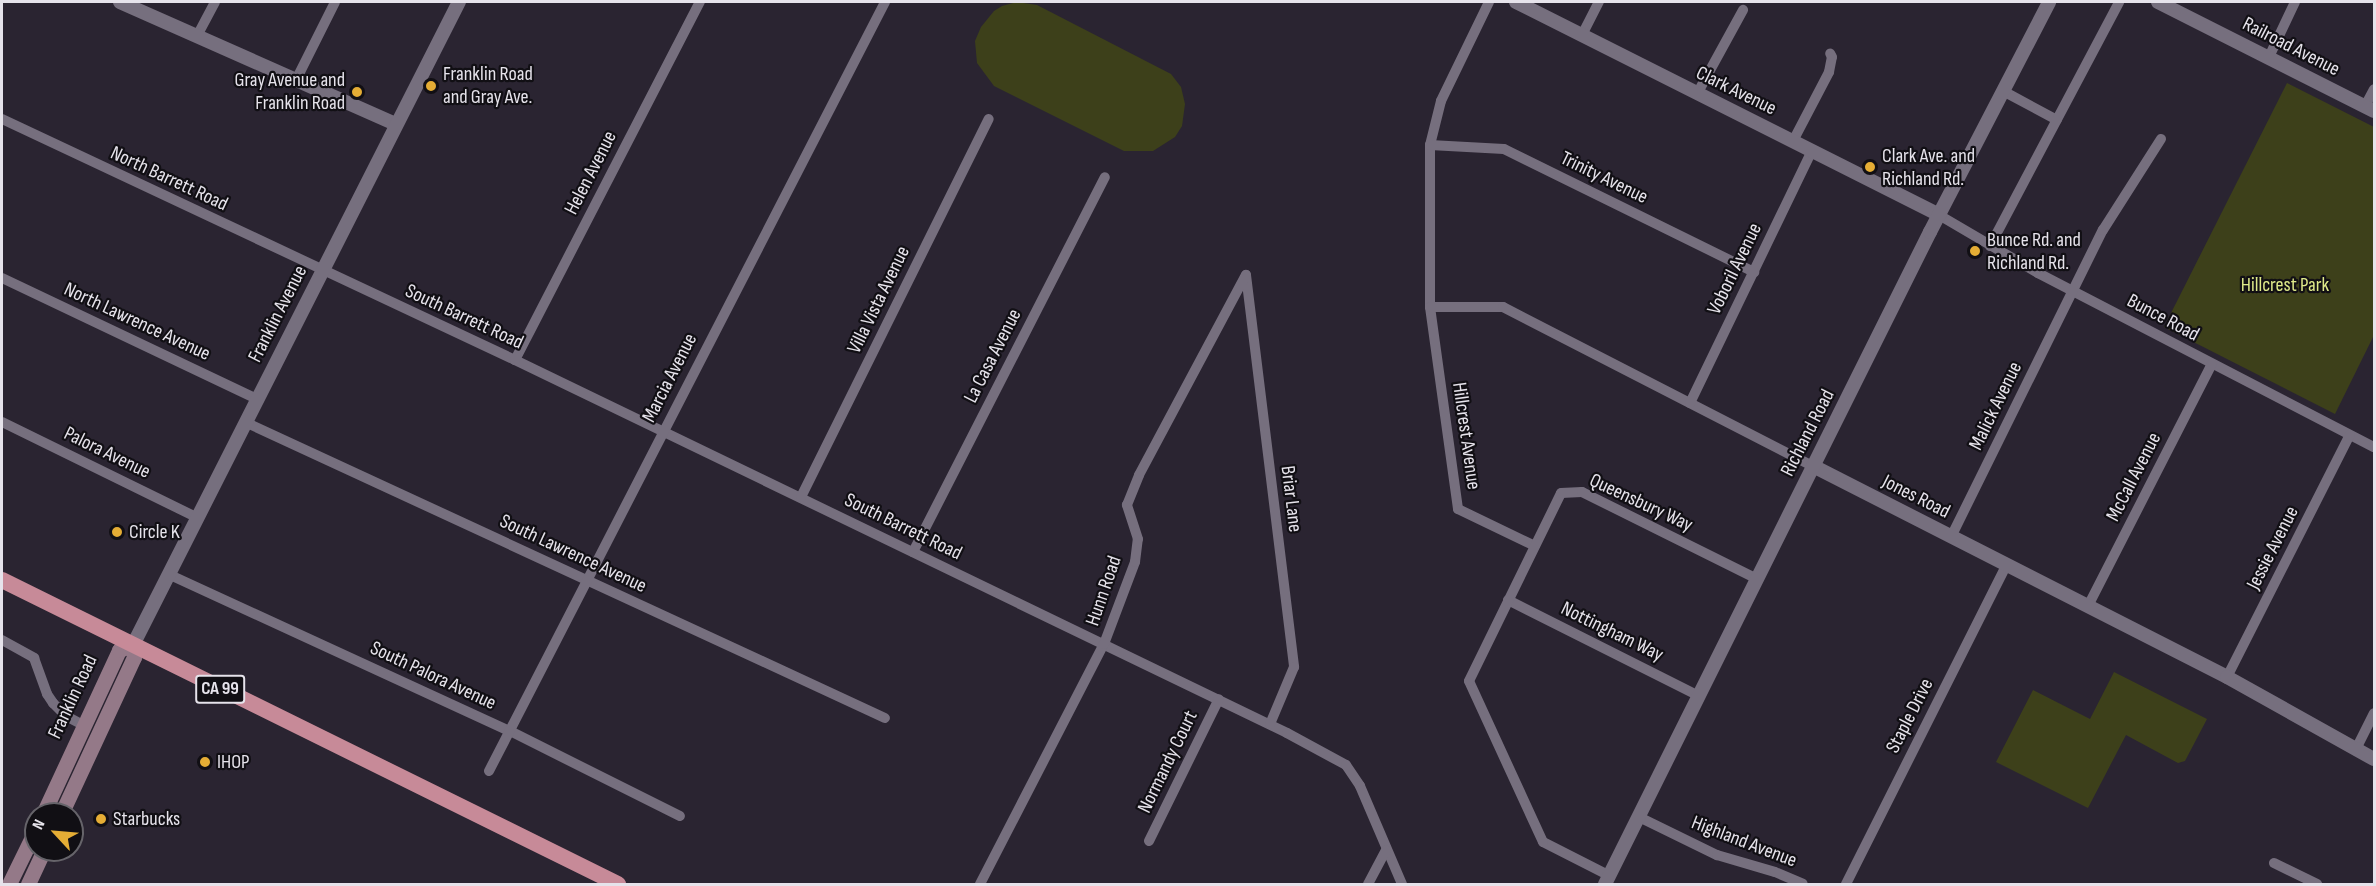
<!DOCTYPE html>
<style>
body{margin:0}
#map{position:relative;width:2376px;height:886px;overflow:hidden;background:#2a2431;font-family:"Sofia Sans Condensed",sans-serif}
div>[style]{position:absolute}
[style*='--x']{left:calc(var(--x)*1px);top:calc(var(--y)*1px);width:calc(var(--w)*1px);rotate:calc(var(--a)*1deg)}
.green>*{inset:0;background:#3d401a}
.minor>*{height:10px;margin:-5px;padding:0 5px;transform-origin:5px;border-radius:5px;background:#766f7e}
.tertiary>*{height:14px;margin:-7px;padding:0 7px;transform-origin:7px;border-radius:7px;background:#766f7e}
.secondary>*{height:15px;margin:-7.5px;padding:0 7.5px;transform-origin:7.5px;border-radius:7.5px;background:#947988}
.trunk>*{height:16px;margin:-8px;padding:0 8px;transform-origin:8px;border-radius:8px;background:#c78a98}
.dots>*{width:16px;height:16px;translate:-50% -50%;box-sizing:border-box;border:3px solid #110f14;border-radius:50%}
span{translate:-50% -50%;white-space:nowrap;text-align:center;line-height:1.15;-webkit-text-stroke:4.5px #110f14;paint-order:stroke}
.shield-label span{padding:2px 4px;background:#110f14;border:2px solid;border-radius:4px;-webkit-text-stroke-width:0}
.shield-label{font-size:18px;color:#e6e3eb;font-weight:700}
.street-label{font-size:20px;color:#e6e3eb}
.poi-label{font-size:20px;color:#e6e3eb}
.left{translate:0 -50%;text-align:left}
.right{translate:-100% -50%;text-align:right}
.park-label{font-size:20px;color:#dfea8a}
.frame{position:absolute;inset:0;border:3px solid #e6e3eb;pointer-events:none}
.north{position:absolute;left:24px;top:802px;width:60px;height:60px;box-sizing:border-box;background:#110f14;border:2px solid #66646a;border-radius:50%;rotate:296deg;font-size:16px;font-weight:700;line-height:24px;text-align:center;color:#e6e3eb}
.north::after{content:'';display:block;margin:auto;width:21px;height:27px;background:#e5ad35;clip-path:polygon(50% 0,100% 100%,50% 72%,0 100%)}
</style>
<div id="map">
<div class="green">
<i style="clip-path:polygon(1017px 2px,1037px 5px,1171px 74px,1181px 87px,1185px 104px,1182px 126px,1175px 137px,1153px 151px,1124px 151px,994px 86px,977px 63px,975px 41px,981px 27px,994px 11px,1002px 6px)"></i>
<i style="clip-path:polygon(2287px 83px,2374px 127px,2374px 335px,2335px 414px,2164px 327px)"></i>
<i style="clip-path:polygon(2114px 672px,2207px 719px,2185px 761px,2178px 763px,2126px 735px,2088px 808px,1996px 762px,2033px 690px,2090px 719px)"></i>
</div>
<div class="minor">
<i style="--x:1489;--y:2;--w:110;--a:115.9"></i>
<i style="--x:1441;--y:101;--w:45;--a:104"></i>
<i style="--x:1430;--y:145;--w:162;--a:90"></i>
<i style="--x:1430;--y:307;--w:204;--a:82.1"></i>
<i style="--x:1458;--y:509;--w:85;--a:25.7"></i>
<i style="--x:1582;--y:35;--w:37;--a:-63"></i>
<i style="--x:197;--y:36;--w:38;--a:-62"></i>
<i style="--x:2269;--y:57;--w:61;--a:-64.7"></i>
<i style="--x:296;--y:80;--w:87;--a:-63.4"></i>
<i style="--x:2003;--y:91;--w:61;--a:28.2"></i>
<i style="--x:1697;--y:94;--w:96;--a:-61.3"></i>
<i style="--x:2365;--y:106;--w:19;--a:-62"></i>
<i style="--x:2;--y:119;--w:567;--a:25.16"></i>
<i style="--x:515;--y:360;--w:857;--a:25.79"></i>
<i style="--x:1287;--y:733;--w:67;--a:28.5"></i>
<i style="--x:1346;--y:765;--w:25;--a:56"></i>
<i style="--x:1360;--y:786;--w:107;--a:66.8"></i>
<i style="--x:1793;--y:141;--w:78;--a:-62.4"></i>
<i style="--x:1829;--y:72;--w:15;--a:-79"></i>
<i style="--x:1832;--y:57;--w:4;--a:-117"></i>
<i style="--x:1430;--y:145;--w:74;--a:3.1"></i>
<i style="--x:1504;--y:149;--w:279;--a:26.2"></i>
<i style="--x:1939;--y:215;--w:115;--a:30.4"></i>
<i style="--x:2038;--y:273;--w:378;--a:27.4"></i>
<i style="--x:1990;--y:246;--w:276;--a:-62.1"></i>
<i style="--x:1246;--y:275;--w:395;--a:83"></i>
<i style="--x:1294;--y:667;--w:62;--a:112.8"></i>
<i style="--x:2;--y:278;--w:282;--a:25.4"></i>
<i style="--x:1430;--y:307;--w:73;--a:0"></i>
<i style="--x:1503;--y:307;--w:348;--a:27.2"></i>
<i style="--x:515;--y:360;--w:403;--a:-62.7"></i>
<i style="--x:1690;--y:403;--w:280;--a:-64.2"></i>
<i style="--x:2;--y:422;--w:216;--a:26.1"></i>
<i style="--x:245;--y:422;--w:705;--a:24.82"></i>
<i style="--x:801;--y:497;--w:422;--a:-63.6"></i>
<i style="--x:1951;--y:537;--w:343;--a:-63.7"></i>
<i style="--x:2103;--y:230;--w:108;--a:-57.5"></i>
<i style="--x:913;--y:552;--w:421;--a:-62.9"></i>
<i style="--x:168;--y:574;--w:376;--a:24.7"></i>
<i style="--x:510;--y:731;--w:190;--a:26.6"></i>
<i style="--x:1508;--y:600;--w:214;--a:26.7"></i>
<i style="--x:2088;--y:606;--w:272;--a:-62.9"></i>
<i style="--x:2;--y:640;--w:37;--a:29"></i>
<i style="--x:34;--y:658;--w:38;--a:70"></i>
<i style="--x:47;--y:694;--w:11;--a:56"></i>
<i style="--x:53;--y:703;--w:18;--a:45"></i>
<i style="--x:66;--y:716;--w:19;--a:28"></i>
<i style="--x:2227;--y:677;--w:271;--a:-63.1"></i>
<i style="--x:2356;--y:749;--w:40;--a:-63.4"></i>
<i style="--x:489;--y:771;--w:865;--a:-62.75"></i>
<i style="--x:1639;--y:817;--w:87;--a:26"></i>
<i style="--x:1717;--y:855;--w:60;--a:16.3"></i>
<i style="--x:1775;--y:872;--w:30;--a:23"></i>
<i style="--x:1149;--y:841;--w:158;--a:-63.8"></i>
<i style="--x:2274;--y:863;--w:48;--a:26"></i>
<i style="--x:1610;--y:876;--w:75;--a:-153.1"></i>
<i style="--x:1543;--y:842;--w:177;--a:-114.7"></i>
<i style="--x:1469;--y:681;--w:209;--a:-63.9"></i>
<i style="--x:1561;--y:493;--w:21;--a:-3"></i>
<i style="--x:1582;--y:492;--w:195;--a:26.4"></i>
<i style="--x:980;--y:884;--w:270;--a:-62.7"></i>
<i style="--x:1104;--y:644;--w:88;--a:-69.3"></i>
<i style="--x:1135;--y:562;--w:23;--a:-83"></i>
<i style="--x:1138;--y:539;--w:36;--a:-108"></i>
<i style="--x:1127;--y:505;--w:32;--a:-68"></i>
<i style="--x:1139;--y:475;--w:227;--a:-61.9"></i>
<i style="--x:1368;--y:884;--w:38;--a:-62"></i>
<i style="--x:1846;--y:884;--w:358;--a:-63.3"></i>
</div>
<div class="tertiary">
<i style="--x:120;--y:2;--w:301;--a:23.9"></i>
<i style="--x:1516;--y:2;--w:474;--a:26.7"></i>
<i style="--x:2158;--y:2;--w:242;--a:26.8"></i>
<i style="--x:1813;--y:466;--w:465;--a:27"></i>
<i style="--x:2227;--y:677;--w:168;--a:29.2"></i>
<i style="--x:133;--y:645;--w:721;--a:-63.12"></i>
<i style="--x:1605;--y:884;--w:729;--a:-63.51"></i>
<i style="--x:1930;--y:232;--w:259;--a:-62.6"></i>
</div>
<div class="secondary">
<i style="--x:43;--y:814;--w:181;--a:-65.1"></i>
<i style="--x:119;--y:650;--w:15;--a:-20"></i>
<i style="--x:133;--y:645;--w:12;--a:85"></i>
<i style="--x:134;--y:657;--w:173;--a:114.9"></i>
<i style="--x:9;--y:884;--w:61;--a:-63.9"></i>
<i style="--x:28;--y:884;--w:38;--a:-65"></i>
</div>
<div class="trunk">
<i style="--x:2;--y:580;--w:687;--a:26.27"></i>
</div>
<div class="dots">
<i style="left:431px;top:86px;background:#e5ad35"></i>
<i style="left:357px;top:92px;background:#e5ad35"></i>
<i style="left:1870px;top:167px;background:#e5ad35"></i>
<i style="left:1975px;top:251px;background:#e5ad35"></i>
<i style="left:117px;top:532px;background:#e5ad35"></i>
<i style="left:205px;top:762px;background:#e5ad35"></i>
<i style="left:101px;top:819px;background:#e5ad35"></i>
</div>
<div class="shield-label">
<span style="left:220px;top:689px">CA 99</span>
</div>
<div class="street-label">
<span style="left:2291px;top:47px;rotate:27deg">Railroad Avenue</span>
<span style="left:1736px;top:91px;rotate:26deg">Clark Avenue</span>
<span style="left:591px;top:173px;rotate:-63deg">Helen Avenue</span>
<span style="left:1604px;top:178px;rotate:26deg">Trinity Avenue</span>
<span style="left:169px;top:179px;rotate:25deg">North Barrett Road</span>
<span style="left:1735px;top:269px;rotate:-64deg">Voboril Avenue</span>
<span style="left:879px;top:300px;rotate:-64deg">Villa Vista Avenue</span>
<span style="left:278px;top:314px;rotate:-63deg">Franklin Avenue</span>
<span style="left:464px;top:317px;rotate:25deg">South Barrett Road</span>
<span style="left:2163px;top:318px;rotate:28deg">Bunce Road</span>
<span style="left:137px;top:322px;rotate:25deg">North Lawrence Avenue</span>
<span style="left:993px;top:356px;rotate:-63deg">La Casa Avenue</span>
<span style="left:670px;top:378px;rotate:-63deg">Marcia Avenue</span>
<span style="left:1996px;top:406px;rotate:-64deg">Malick Avenue</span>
<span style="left:1808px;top:433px;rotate:-63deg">Richland Road</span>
<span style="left:1466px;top:436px;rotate:82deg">Hillcrest Avenue</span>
<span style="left:107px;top:453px;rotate:26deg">Palora Avenue</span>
<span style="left:2134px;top:477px;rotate:-63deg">McCall Avenue</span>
<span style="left:1916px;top:497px;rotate:27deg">Jones Road</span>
<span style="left:1291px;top:499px;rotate:83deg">Briar Lane</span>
<span style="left:1641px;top:503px;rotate:25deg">Queensbury Way</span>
<span style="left:903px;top:527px;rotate:26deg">South Barrett Road</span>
<span style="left:2273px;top:548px;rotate:-63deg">Jessie Avenue</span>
<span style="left:573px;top:554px;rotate:25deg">South Lawrence Avenue</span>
<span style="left:1104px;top:591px;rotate:-71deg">Hunn Road</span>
<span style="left:1612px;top:632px;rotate:26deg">Nottingham Way</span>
<span style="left:433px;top:676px;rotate:25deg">South Palora Avenue</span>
<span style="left:73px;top:697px;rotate:-65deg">Franklin Road</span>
<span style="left:1910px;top:716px;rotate:-63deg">Staple Drive</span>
<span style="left:1168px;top:762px;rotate:-64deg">Normandy Court</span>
<span style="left:1744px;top:842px;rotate:21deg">Highland Avenue</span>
</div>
<div class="poi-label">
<span class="left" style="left:443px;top:86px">Franklin Road<br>and Gray Ave.</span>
<span class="right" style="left:345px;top:92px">Gray Avenue and<br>Franklin Road</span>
<span class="left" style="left:1882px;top:168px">Clark Ave. and<br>Richland Rd.</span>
<span class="left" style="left:1987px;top:252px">Bunce Rd. and<br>Richland Rd.</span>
<span class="left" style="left:129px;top:532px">Circle K</span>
<span class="left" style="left:217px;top:762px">IHOP</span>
<span class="left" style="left:113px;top:819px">Starbucks</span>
</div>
<div class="park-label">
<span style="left:2285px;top:285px">Hillcrest Park</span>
</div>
<div class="frame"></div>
<div class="north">N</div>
</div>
